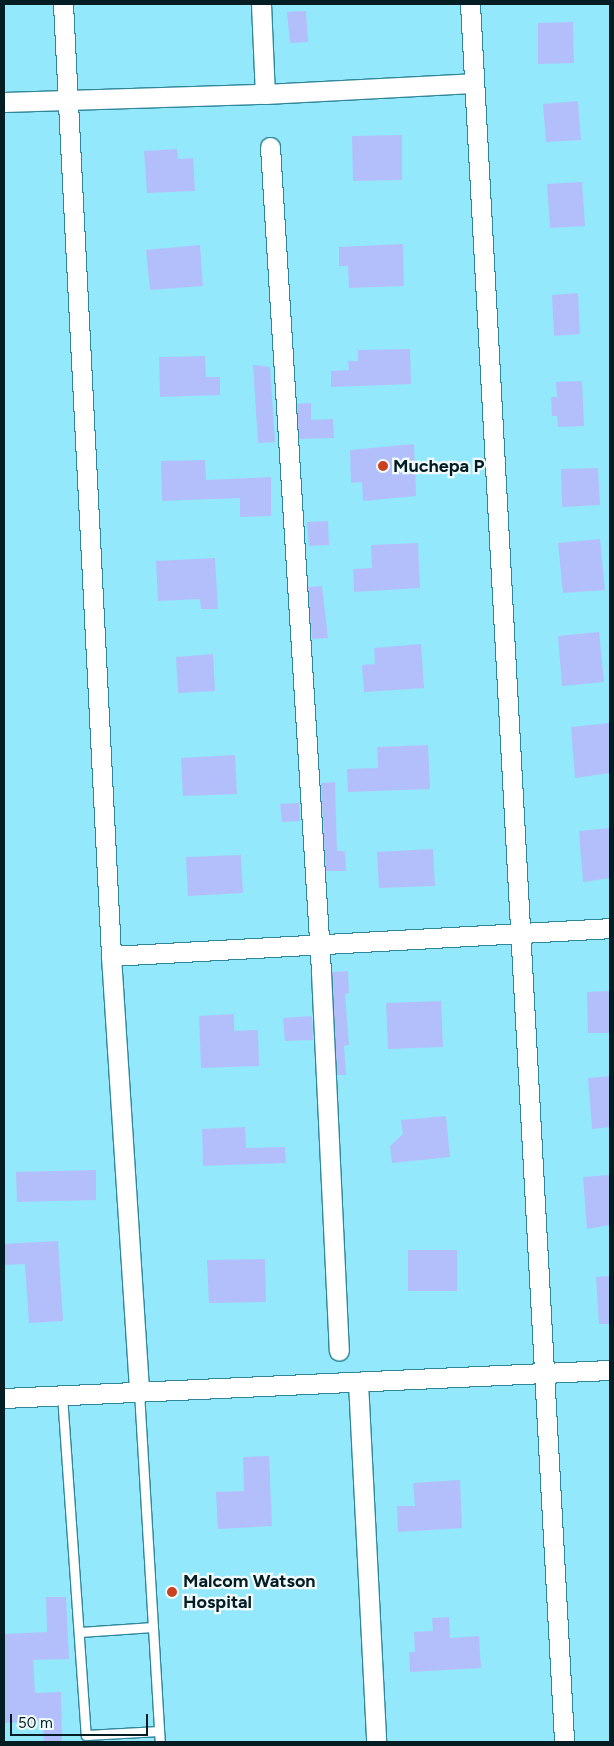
<!DOCTYPE html>
<style>
body{margin:0}
#map{position:relative;width:614px;height:1746px;overflow:hidden;background:#94e8fc;font-family:Figtree,sans-serif}
div>[style]{position:absolute}
[style*='--x']{left:calc(var(--x)*1px);top:calc(var(--y)*1px);width:calc(var(--w)*1px);rotate:calc(var(--a)*1deg)}
.building>*{inset:0;background:#b3bffb}
.roads{filter:drop-shadow(1px 0 #30879a) drop-shadow(-1px 0 #30879a) drop-shadow(0 1px #30879a) drop-shadow(0 -1px #30879a)}
.service>*{height:9px;margin:-4.5px;padding:0 4.5px;transform-origin:4.5px;border-radius:4.5px;background:#fff}
.minor>*{height:19px;margin:-9.5px;padding:0 9.5px;transform-origin:9.5px;border-radius:9.5px;background:#fff}
.dots>*{width:14px;height:14px;translate:-50% -50%;box-sizing:border-box;border:2px solid #f2fcfe;border-radius:50%}
span{translate:-50% -50%;white-space:nowrap;text-align:center;line-height:1.15;-webkit-text-stroke:4.5px #f2fcfe;paint-order:stroke}
.poi-label{font-size:18px;color:#041d22;font-weight:700}
.left{translate:0 -50%;text-align:left}
.frame{position:absolute;inset:0;border:5px solid #041d22;pointer-events:none}
.scale{position:absolute;left:10px;top:1714px;width:138px;height:22px;box-sizing:border-box;border:2px solid #041d22;border-top:0;padding-left:6px;font-size:15px;line-height:18px;white-space:nowrap;color:#041d22;-webkit-text-stroke:4px #f2fcfe;paint-order:stroke}
</style>
<div id="map">
<div class="building">
<i style="clip-path:polygon(306px 11px,308px 42px,290px 43px,287px 12px)"></i>
<i style="clip-path:polygon(573px 22px,574px 63px,538px 64px,538px 23px)"></i>
<i style="clip-path:polygon(578px 101px,581px 140px,546px 142px,543px 104px)"></i>
<i style="clip-path:polygon(402px 135px,402px 180px,353px 181px,352px 136px)"></i>
<i style="clip-path:polygon(177px 149px,178px 159px,193px 158px,195px 191px,147px 193px,144px 151px)"></i>
<i style="clip-path:polygon(582px 182px,585px 226px,550px 228px,547px 184px)"></i>
<i style="clip-path:polygon(403px 244px,404px 286px,349px 288px,348px 266px,339px 266px,339px 247px)"></i>
<i style="clip-path:polygon(200px 245px,203px 286px,150px 290px,146px 250px)"></i>
<i style="clip-path:polygon(578px 293px,580px 334px,554px 336px,552px 295px)"></i>
<i style="clip-path:polygon(410px 349px,411px 384px,331px 387px,331px 371px,349px 370px,348px 361px,358px 361px,358px 350px)"></i>
<i style="clip-path:polygon(205px 356px,206px 377px,220px 377px,220px 395px,160px 397px,159px 357px)"></i>
<i style="clip-path:polygon(253px 365px,270px 367px,275px 442px,258px 443px)"></i>
<i style="clip-path:polygon(582px 381px,584px 426px,558px 427px,557px 416px,552px 416px,551px 397px,557px 397px,556px 382px)"></i>
<i style="clip-path:polygon(311px 403px,311px 420px,333px 419px,334px 438px,299px 439px,297px 404px)"></i>
<i style="clip-path:polygon(414px 444px,416px 496px,363px 501px,362px 482px,351px 483px,350px 450px)"></i>
<i style="clip-path:polygon(205px 460px,206px 480px,271px 477px,271px 516px,240px 517px,240px 498px,162px 501px,161px 461px)"></i>
<i style="clip-path:polygon(598px 468px,600px 505px,562px 507px,561px 469px)"></i>
<i style="clip-path:polygon(328px 521px,329px 545px,309px 546px,307px 522px)"></i>
<i style="clip-path:polygon(600px 539px,605px 590px,563px 593px,558px 543px)"></i>
<i style="clip-path:polygon(418px 543px,420px 588px,354px 592px,353px 569px,372px 568px,371px 545px)"></i>
<i style="clip-path:polygon(215px 558px,218px 609px,201px 609px,200px 599px,158px 601px,156px 561px)"></i>
<i style="clip-path:polygon(322px 586px,328px 638px,312px 639px,308px 587px)"></i>
<i style="clip-path:polygon(599px 632px,604px 682px,562px 686px,558px 636px)"></i>
<i style="clip-path:polygon(421px 644px,424px 688px,364px 692px,362px 665px,375px 664px,374px 648px)"></i>
<i style="clip-path:polygon(213px 654px,215px 691px,178px 693px,176px 657px)"></i>
<i style="clip-path:polygon(610px 723px,610px 773px,575px 778px,571px 727px)"></i>
<i style="clip-path:polygon(428px 745px,430px 789px,348px 792px,347px 769px,378px 768px,377px 747px)"></i>
<i style="clip-path:polygon(235px 755px,237px 794px,183px 796px,181px 758px)"></i>
<i style="clip-path:polygon(335px 782px,337px 851px,345px 851px,346px 871px,326px 871px,321px 783px)"></i>
<i style="clip-path:polygon(299px 803px,300px 821px,282px 822px,280px 804px)"></i>
<i style="clip-path:polygon(610px 828px,610px 878px,583px 882px,579px 831px)"></i>
<i style="clip-path:polygon(433px 849px,435px 886px,379px 888px,377px 852px)"></i>
<i style="clip-path:polygon(241px 855px,243px 893px,188px 896px,186px 857px)"></i>
<i style="clip-path:polygon(348px 971px,349px 993px,345px 994px,349px 1045px,344px 1046px,346px 1075px,337px 1075px,332px 972px)"></i>
<i style="clip-path:polygon(610px 991px,610px 1033px,588px 1033px,587px 992px)"></i>
<i style="clip-path:polygon(441px 1001px,443px 1047px,388px 1049px,386px 1003px)"></i>
<i style="clip-path:polygon(234px 1014px,234px 1031px,258px 1030px,259px 1066px,201px 1068px,199px 1016px)"></i>
<i style="clip-path:polygon(312px 1016px,313px 1040px,285px 1041px,283px 1018px)"></i>
<i style="clip-path:polygon(610px 1076px,610px 1127px,592px 1129px,588px 1078px)"></i>
<i style="clip-path:polygon(446px 1116px,450px 1157px,392px 1163px,390px 1146px,403px 1134px,401px 1120px)"></i>
<i style="clip-path:polygon(245px 1127px,246px 1148px,285px 1147px,286px 1163px,203px 1166px,202px 1129px)"></i>
<i style="clip-path:polygon(96px 1170px,96px 1200px,17px 1202px,16px 1172px)"></i>
<i style="clip-path:polygon(610px 1175px,610px 1225px,587px 1229px,583px 1177px)"></i>
<i style="clip-path:polygon(58px 1241px,63px 1321px,29px 1323px,25px 1264px,4px 1265px,4px 1244px)"></i>
<i style="clip-path:polygon(408px 1250px,457px 1250px,457px 1291px,408px 1291px)"></i>
<i style="clip-path:polygon(265px 1259px,266px 1302px,209px 1303px,207px 1260px)"></i>
<i style="clip-path:polygon(610px 1276px,610px 1324px,599px 1324px,596px 1277px)"></i>
<i style="clip-path:polygon(269px 1456px,272px 1526px,218px 1529px,216px 1492px,244px 1491px,243px 1457px)"></i>
<i style="clip-path:polygon(460px 1480px,462px 1528px,398px 1532px,397px 1506px,415px 1506px,413px 1483px)"></i>
<i style="clip-path:polygon(46px 1597px,66px 1597px,69px 1659px,33px 1660px,35px 1693px,61px 1692px,62px 1742px,44px 1742px,43px 1721px,4px 1723px,4px 1634px,47px 1632px)"></i>
<i style="clip-path:polygon(449px 1617px,450px 1638px,479px 1636px,481px 1668px,410px 1672px,409px 1652px,415px 1652px,414px 1632px,433px 1631px,432px 1618px)"></i>
</div>
<div class="roads">
<div class="service">
<i style="--x:139;--y:1392;--w:351;--a:86.6"></i>
<i style="--x:62;--y:1395;--w:341;--a:86"></i>
<i style="--x:86;--y:1735;--w:73;--a:-3.1"></i>
<i style="--x:80;--y:1632;--w:73;--a:-3.9"></i>
</div>
<div class="minor">
<i style="--x:63;--y:4;--w:953;--a:87.11"></i>
<i style="--x:111;--y:956;--w:437;--a:86.3"></i>
<i style="--x:261;--y:4;--w:90;--a:87.5"></i>
<i style="--x:470;--y:4;--w:1741;--a:86.9"></i>
<i style="--x:4;--y:102;--w:261;--a:-1.8"></i>
<i style="--x:265;--y:94;--w:208;--a:-3"></i>
<i style="--x:270;--y:147;--w:827;--a:86.46"></i>
<i style="--x:321;--y:972;--w:379;--a:87.3"></i>
<i style="--x:111;--y:956;--w:500;--a:-3.2"></i>
<i style="--x:358;--y:1382;--w:360;--a:87.1"></i>
<i style="--x:4;--y:1398;--w:607;--a:-2.65"></i>
</div>
</div>
<div class="dots">
<i style="left:383px;top:466px;background:#ca411d"></i>
<i style="left:172px;top:1592px;background:#ca411d"></i>
</div>
<div class="poi-label">
<span class="left" style="left:393px;top:466px">Muchepa P</span>
<span class="left" style="left:183px;top:1592px">Malcom Watson<br>Hospital</span>
</div>
<div class="frame"></div>
<div class="scale">50 m</div>
</div>
